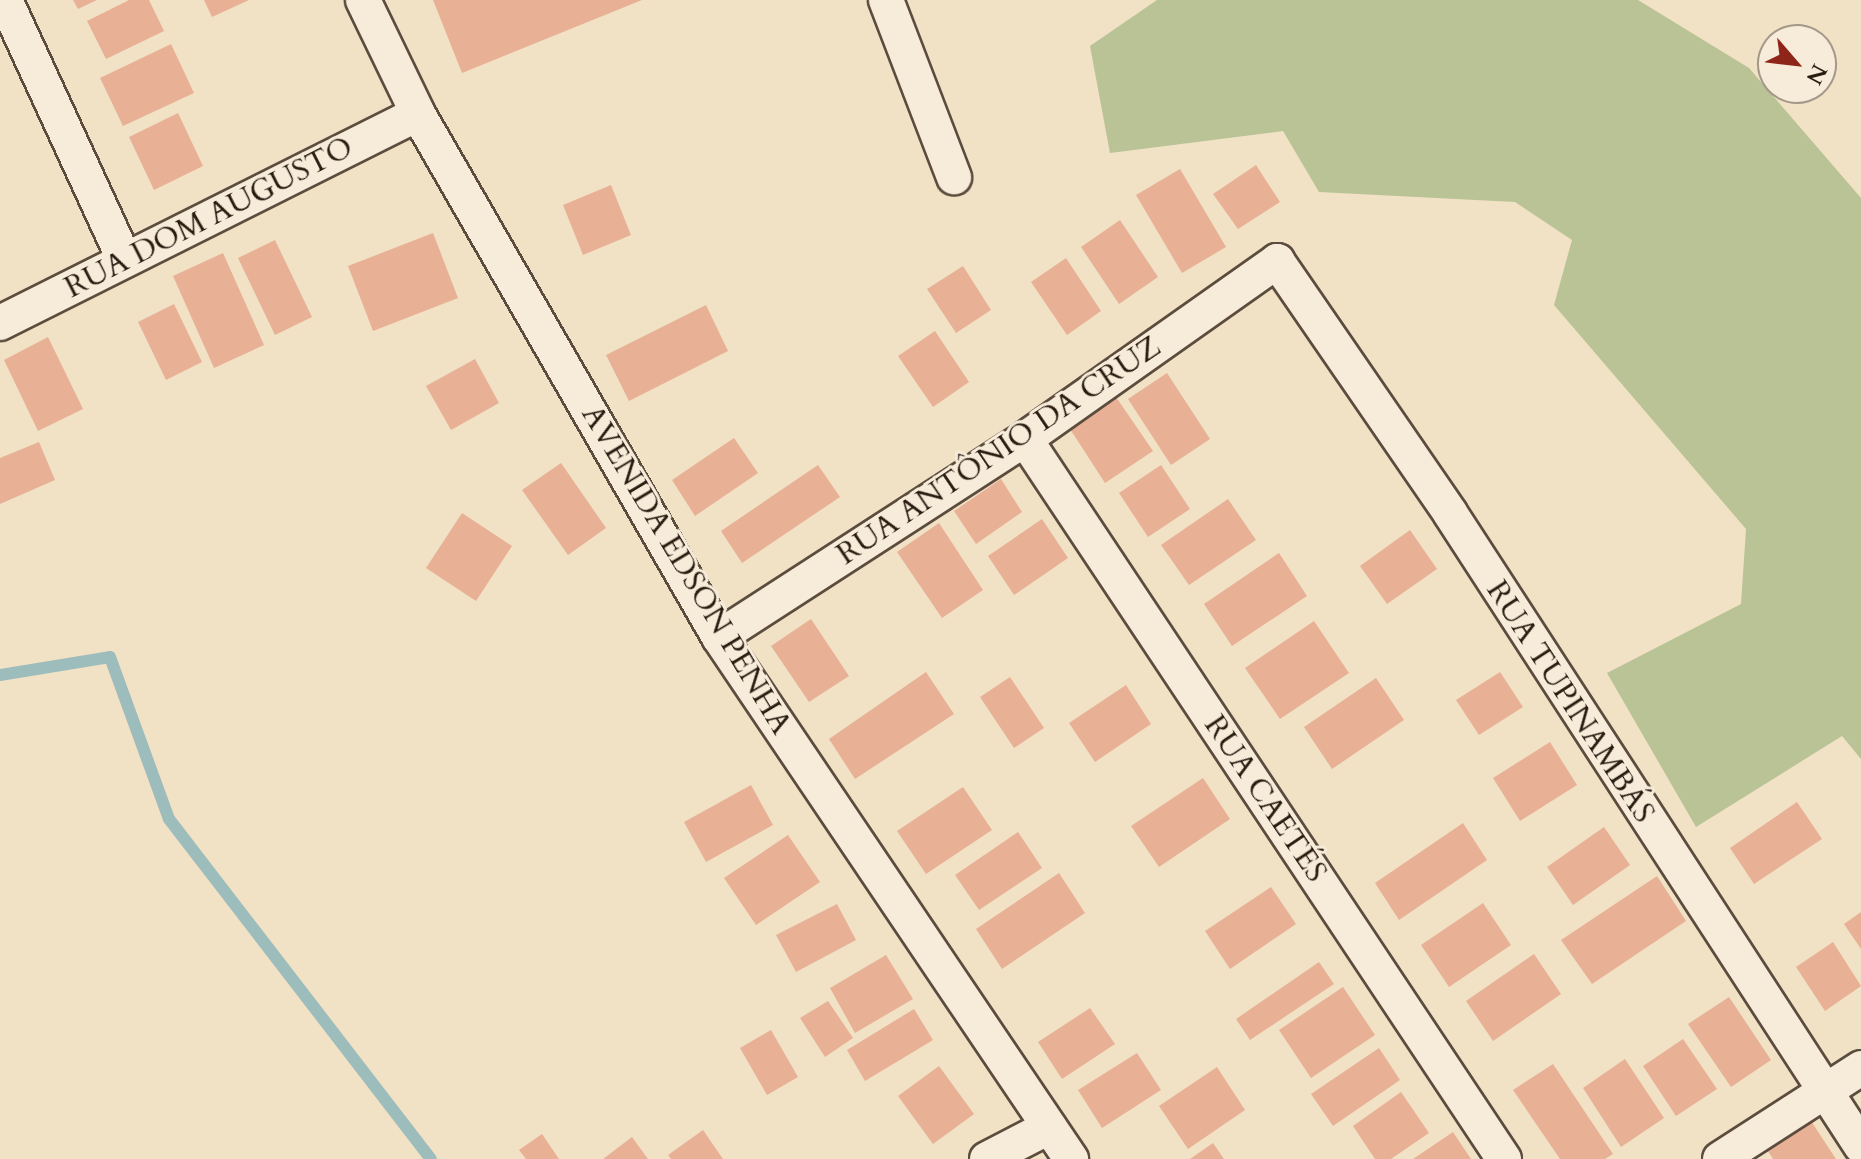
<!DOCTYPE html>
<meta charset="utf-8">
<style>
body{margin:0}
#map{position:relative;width:1861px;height:1159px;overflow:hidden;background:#f1e1c5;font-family:Cardo,serif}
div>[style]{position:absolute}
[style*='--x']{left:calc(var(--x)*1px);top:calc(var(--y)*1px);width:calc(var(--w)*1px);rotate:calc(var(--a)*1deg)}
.green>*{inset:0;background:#b9c395}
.stream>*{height:12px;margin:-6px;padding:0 6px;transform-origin:6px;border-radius:6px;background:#9dbcbc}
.building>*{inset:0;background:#e8b196}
.roads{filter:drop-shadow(2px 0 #5c4c3e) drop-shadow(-2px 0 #5c4c3e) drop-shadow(0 2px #5c4c3e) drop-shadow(0 -2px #5c4c3e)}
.minor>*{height:34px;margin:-17px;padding:0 17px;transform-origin:17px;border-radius:17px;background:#f6ecd9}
span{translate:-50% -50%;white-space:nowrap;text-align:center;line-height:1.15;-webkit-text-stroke:6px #f6ecd9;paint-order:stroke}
.street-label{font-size:30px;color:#2a1b11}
.north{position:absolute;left:1757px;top:24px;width:80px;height:80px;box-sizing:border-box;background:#f6ecd9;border:2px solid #a49889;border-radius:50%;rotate:118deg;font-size:22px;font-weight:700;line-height:32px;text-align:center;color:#2a1b11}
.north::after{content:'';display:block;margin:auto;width:28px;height:36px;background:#8f2418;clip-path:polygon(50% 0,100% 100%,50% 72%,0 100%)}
</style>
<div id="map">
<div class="green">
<i style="clip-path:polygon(1157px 0,1638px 0,1749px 68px,1861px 198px,1861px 759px,1842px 736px,1696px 827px,1607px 673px,1741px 604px,1746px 529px,1554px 305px,1572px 240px,1515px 202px,1319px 192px,1283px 131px,1110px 153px,1090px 46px)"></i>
</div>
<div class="stream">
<i style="--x:0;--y:675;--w:111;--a:-9.3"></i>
<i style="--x:110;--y:657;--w:172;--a:70"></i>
<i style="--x:169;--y:819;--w:429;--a:52.4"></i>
</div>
<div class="building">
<i style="clip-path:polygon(73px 0,97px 0,78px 9px)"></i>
<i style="clip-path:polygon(129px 0,149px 0,164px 31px,106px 59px,87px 21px)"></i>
<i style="clip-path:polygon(204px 0,249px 0,212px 17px)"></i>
<i style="clip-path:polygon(433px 0,642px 0,462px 73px)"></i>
<i style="clip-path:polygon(171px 44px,194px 93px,123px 126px,100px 78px)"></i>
<i style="clip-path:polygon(178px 113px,203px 166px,154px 190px,129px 137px)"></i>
<i style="clip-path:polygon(1256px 165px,1280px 202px,1238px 229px,1213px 194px)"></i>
<i style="clip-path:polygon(1180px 169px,1226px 247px,1182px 273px,1136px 195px)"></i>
<i style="clip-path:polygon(611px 185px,631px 235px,583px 255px,563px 205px)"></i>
<i style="clip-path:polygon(1120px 220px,1158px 277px,1119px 304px,1081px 247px)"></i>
<i style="clip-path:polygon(433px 233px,458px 298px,373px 331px,348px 266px)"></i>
<i style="clip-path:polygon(275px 240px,312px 317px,275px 335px,238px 258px)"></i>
<i style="clip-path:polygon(223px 253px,264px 345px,214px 368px,173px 276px)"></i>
<i style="clip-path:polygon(1066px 258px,1101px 311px,1067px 335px,1031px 282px)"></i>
<i style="clip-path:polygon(963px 266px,991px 310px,956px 333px,927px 289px)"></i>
<i style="clip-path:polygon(174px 304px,202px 362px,166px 380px,138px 322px)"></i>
<i style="clip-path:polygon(706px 305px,728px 351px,629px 401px,606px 355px)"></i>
<i style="clip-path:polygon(935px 331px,969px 382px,933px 407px,898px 356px)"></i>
<i style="clip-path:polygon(48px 337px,83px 409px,38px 431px,4px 360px)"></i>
<i style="clip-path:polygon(475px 359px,499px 403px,451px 430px,426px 386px)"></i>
<i style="clip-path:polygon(1167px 373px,1210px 439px,1171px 465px,1128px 399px)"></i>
<i style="clip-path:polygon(1116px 397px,1153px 451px,1105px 483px,1070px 429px)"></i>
<i style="clip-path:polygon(734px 438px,758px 473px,695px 516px,672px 480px)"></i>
<i style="clip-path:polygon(39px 442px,55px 480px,0 504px,0 458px)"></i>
<i style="clip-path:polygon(561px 463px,606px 528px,568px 555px,522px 490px)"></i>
<i style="clip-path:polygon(818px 465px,840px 497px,742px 563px,721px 531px)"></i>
<i style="clip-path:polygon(1161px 465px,1190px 509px,1148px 537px,1119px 493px)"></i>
<i style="clip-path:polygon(1001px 479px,1022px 512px,976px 544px,954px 511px)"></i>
<i style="clip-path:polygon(1228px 499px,1256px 540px,1189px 585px,1161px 545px)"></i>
<i style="clip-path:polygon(462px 513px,512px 546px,476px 601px,426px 568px)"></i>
<i style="clip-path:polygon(1042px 519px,1068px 558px,1014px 595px,988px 556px)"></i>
<i style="clip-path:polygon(939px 523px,983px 590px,942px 618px,897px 552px)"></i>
<i style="clip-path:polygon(1410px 530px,1437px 569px,1387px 604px,1360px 566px)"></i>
<i style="clip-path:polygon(1279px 553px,1307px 596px,1232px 646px,1204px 604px)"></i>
<i style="clip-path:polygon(811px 619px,849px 676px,809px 702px,771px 646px)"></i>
<i style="clip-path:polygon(1314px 621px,1349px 673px,1280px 719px,1245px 668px)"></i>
<i style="clip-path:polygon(926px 672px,954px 714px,855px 779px,829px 739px)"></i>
<i style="clip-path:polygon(1500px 672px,1523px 707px,1479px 735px,1456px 700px)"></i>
<i style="clip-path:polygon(1010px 677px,1044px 728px,1014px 748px,980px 697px)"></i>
<i style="clip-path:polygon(1376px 678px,1404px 720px,1332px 769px,1304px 727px)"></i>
<i style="clip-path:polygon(1126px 685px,1151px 724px,1095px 762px,1069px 723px)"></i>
<i style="clip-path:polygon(1550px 742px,1577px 785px,1520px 821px,1493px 778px)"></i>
<i style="clip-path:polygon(1203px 778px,1230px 819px,1159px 867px,1131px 826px)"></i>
<i style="clip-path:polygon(751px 785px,773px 825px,706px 862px,684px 822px)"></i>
<i style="clip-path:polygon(963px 787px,992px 830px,926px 874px,897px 831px)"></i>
<i style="clip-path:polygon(1797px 802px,1822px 839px,1754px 884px,1730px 848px)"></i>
<i style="clip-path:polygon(1463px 823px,1487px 860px,1399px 920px,1375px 883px)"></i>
<i style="clip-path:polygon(1604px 827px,1630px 865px,1573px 905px,1547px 867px)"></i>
<i style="clip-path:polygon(1018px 832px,1042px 868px,979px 910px,955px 875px)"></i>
<i style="clip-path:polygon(788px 835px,820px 882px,756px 925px,724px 878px)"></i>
<i style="clip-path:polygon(1059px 873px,1085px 913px,1002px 969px,976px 929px)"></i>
<i style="clip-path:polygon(1657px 876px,1686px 921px,1592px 984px,1561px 940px)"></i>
<i style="clip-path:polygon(1271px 887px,1296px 924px,1230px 969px,1205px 931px)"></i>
<i style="clip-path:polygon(1483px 903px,1511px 945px,1449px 987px,1421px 945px)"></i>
<i style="clip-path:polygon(837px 904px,856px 940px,796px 972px,776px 935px)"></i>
<i style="clip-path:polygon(1861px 912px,1861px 949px,1844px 924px)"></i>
<i style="clip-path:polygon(1833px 942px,1861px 986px,1825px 1011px,1796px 967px)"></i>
<i style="clip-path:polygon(1534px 954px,1561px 994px,1493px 1041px,1466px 1001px)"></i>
<i style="clip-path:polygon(886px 955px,913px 999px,855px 1033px,830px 988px)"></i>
<i style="clip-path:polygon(1319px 962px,1334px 984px,1250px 1040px,1236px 1019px)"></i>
<i style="clip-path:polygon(1343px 987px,1375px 1035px,1311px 1078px,1279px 1030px)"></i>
<i style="clip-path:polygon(1729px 997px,1771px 1060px,1731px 1087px,1688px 1024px)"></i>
<i style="clip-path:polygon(828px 1001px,853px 1038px,825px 1057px,800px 1018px)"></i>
<i style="clip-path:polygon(1090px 1008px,1115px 1044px,1062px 1079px,1038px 1042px)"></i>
<i style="clip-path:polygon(914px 1009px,933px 1040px,865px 1081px,847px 1050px)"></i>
<i style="clip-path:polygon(771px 1030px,798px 1077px,767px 1095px,740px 1048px)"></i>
<i style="clip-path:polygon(1683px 1039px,1717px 1089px,1676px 1116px,1643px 1066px)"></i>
<i style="clip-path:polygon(1379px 1048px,1400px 1080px,1333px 1126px,1311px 1094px)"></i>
<i style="clip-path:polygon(1137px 1053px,1161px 1090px,1102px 1128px,1078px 1090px)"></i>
<i style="clip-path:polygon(1625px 1059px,1664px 1118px,1621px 1147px,1583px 1088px)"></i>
<i style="clip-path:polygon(1553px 1064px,1613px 1154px,1605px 1159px,1560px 1159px,1513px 1090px)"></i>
<i style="clip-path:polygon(939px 1066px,974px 1114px,933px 1144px,898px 1096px)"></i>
<i style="clip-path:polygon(1217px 1067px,1245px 1110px,1188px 1149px,1159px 1106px)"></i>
<i style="clip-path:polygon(1401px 1092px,1429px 1133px,1391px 1159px,1375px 1159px,1353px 1126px)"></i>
<i style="clip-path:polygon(1811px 1121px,1836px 1159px,1773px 1159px,1768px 1151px)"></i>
<i style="clip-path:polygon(703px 1130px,723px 1159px,671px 1159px,668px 1155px)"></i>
<i style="clip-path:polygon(1453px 1132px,1471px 1159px,1413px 1159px)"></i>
<i style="clip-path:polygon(542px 1134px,559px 1159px,526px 1159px,519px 1150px)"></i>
<i style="clip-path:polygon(632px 1137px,648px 1159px,603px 1159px)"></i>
<i style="clip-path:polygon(1213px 1143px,1224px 1159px,1190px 1159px)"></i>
</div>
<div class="roads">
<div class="minor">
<i style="--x:5;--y:0;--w:285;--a:65.3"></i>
<i style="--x:363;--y:0;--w:127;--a:64.2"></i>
<i style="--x:418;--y:114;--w:603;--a:60.08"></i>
<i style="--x:719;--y:637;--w:630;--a:56.01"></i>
<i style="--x:886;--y:0;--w:190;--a:69"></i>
<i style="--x:0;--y:323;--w:467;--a:-26.6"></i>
<i style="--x:1025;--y:439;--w:865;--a:56.37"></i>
<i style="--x:719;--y:637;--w:364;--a:-32.9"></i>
<i style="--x:1025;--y:439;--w:309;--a:-35.2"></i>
<i style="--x:1277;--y:261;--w:306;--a:55.5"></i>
<i style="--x:1450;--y:513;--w:755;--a:57"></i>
<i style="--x:987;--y:1159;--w:70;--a:-27.3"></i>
<i style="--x:1720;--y:1159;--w:168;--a:-32.8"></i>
</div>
</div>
<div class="street-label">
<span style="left:209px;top:218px;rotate:-27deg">RUA DOM AUGUSTO</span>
<span style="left:999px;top:451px;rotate:-34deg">RUA ANTÔNIO DA CRUZ</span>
<span style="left:686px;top:570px;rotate:59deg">AVENIDA EDSON PENHA</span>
<span style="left:1570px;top:702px;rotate:57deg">RUA TUPINAMBÁS</span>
<span style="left:1265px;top:799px;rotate:56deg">RUA CAETÉS</span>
</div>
<div class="north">N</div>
</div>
